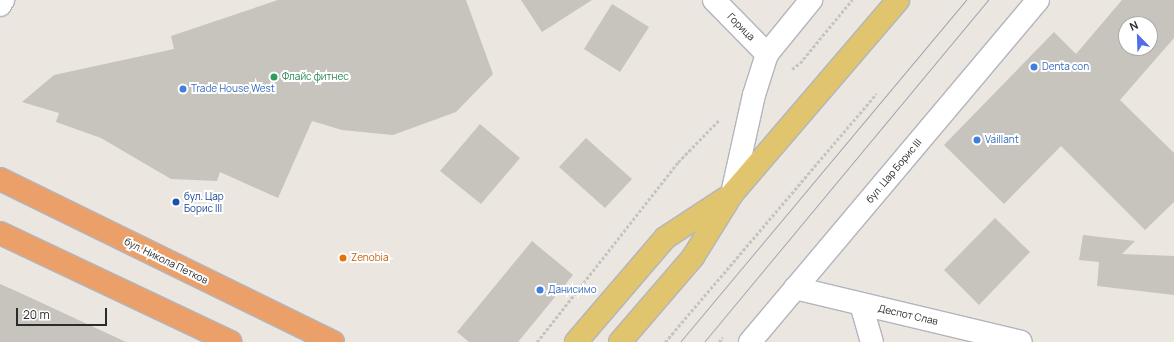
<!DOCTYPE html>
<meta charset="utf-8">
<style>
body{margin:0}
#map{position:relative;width:1174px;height:342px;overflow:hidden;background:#ebe6df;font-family:Manrope,sans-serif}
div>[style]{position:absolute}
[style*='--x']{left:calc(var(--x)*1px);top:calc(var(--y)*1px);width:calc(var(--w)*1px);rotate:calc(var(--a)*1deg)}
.building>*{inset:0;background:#c7c4bd}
.path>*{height:2.5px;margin-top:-1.25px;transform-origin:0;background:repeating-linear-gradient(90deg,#c4c4c4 0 3px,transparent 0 5px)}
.roads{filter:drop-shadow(1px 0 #b3b5bd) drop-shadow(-1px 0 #b3b5bd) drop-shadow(0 1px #b3b5bd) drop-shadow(0 -1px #b3b5bd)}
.minor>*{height:22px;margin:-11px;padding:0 11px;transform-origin:11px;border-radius:11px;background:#fff}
.major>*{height:22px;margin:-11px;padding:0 11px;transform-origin:11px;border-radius:11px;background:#e1c56e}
.highway>*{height:22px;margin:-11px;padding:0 11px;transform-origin:11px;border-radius:11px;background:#eca069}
.tram>*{height:1px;margin:-0.5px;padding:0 0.5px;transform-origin:0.5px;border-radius:0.5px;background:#a2a5b3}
.dots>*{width:11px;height:11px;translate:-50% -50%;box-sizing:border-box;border:2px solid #fff;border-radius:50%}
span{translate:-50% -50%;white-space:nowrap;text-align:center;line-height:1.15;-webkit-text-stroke:4px #fff;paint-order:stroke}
.street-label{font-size:10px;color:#2b2b2b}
.shop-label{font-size:10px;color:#366cbe}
.left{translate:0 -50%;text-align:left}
.leisure-label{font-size:10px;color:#27864d}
.transit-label{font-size:10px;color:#164399}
.food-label{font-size:10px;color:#c56008}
.north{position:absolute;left:1118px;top:16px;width:40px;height:40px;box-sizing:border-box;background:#fff;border:1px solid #aaa;border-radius:50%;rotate:337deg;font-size:11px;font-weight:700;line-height:16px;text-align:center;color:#2b2b2b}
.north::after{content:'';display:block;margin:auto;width:14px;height:18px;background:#526fe6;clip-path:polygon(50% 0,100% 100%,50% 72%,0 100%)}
.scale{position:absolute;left:16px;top:308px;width:91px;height:18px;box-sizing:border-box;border:2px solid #2b2b2b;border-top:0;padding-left:5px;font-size:12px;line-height:14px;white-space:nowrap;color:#2b2b2b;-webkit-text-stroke:3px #fff;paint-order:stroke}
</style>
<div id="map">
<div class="building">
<i style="clip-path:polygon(278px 0,466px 0,493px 74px,456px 112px,393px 135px,342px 130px,312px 121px,278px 198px,220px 172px,217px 181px,171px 179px,101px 138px,56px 122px,59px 113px,22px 102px,54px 75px,174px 49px,171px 36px)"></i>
<i style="clip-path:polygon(521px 0,592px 0,542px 32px)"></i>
<i style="clip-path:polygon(evenodd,1122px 0,1174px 0,1174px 38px,1120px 100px,1174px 153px,1174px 202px,1145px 230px,1061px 146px,1004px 204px,944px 145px,1054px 32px,1076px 54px,1122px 0,1126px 24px,1150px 24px,1150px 48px,1126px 48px,1126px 24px)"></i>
<i style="clip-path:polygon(612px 4px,649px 27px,620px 72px,584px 49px)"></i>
<i style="clip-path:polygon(480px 124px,520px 158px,481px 204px,440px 171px)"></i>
<i style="clip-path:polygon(586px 138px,632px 179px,605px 208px,559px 167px)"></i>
<i style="clip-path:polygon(995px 218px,1030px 252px,979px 305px,944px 270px)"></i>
<i style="clip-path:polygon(1083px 235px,1135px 241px,1122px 254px,1174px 256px,1174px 295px,1097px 286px,1099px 262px,1079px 260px)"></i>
<i style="clip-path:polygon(532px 241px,573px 275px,518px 342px,469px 342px,457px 332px)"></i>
<i style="clip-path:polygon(0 284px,16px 291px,126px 342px,0 342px)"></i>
</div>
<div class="path">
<i style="--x:792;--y:69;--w:10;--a:-37"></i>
<i style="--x:800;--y:63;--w:82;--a:-50.5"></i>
<i style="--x:537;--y:342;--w:229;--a:-51.9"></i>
<i style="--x:678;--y:162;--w:60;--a:-45.7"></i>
<i style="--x:665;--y:342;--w:326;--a:-49.6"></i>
<i style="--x:719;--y:342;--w:6;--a:-51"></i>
</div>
<div class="roads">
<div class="minor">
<i style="--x:714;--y:0;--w:76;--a:45.5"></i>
<i style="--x:0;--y:5;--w:6;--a:-59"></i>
<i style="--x:732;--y:194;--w:101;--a:-77.5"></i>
<i style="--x:754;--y:95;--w:43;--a:-72.4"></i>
<i style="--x:767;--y:54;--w:70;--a:-50.8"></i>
<i style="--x:795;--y:288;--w:232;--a:13.4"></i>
<i style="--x:861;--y:304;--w:40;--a:74"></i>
<i style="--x:750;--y:342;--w:447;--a:-49.9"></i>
</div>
<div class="major">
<i style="--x:576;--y:342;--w:137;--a:-49.4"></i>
<i style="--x:665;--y:238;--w:73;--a:-33.3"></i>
<i style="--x:620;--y:342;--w:112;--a:-49.3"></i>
<i style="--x:693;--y:257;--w:74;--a:-58.2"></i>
<i style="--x:732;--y:194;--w:255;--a:-49.4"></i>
</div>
<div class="highway">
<i style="--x:0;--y:179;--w:371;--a:26.1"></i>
<i style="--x:0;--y:233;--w:255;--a:25.3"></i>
</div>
</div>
<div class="tram">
<i style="--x:680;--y:342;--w:446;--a:-50.1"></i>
<i style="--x:704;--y:342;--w:445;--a:-50.3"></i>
</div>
<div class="dots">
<i style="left:1034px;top:67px;background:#3f7fe0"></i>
<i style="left:274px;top:77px;background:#2e9e5b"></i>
<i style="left:183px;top:89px;background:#3f7fe0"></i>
<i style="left:977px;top:140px;background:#3f7fe0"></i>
<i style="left:176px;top:202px;background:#1a4fb4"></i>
<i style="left:343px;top:258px;background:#e8710a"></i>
<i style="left:540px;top:290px;background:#3f7fe0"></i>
</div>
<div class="street-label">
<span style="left:741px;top:27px;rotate:45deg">Горица</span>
<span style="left:894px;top:171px;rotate:-50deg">бул. Цар Борис III</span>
<span style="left:166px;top:261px;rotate:26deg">бул. Никола Петков</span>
<span style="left:908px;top:315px;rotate:13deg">Деспот Слав</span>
</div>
<div class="shop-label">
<span class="left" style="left:1042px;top:67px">Denta con</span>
<span class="left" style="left:191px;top:89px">Trade House West</span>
<span class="left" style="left:985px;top:140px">Vaillant</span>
<span class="left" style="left:548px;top:290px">Данисимо</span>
</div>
<div class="leisure-label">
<span class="left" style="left:282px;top:77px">Флайс фитнес</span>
</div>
<div class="transit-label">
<span class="left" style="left:184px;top:202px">бул. Цар<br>Борис ІІІ</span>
</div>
<div class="food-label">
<span class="left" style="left:351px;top:258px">Zenobia</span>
</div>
<div class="north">N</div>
<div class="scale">20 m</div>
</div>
